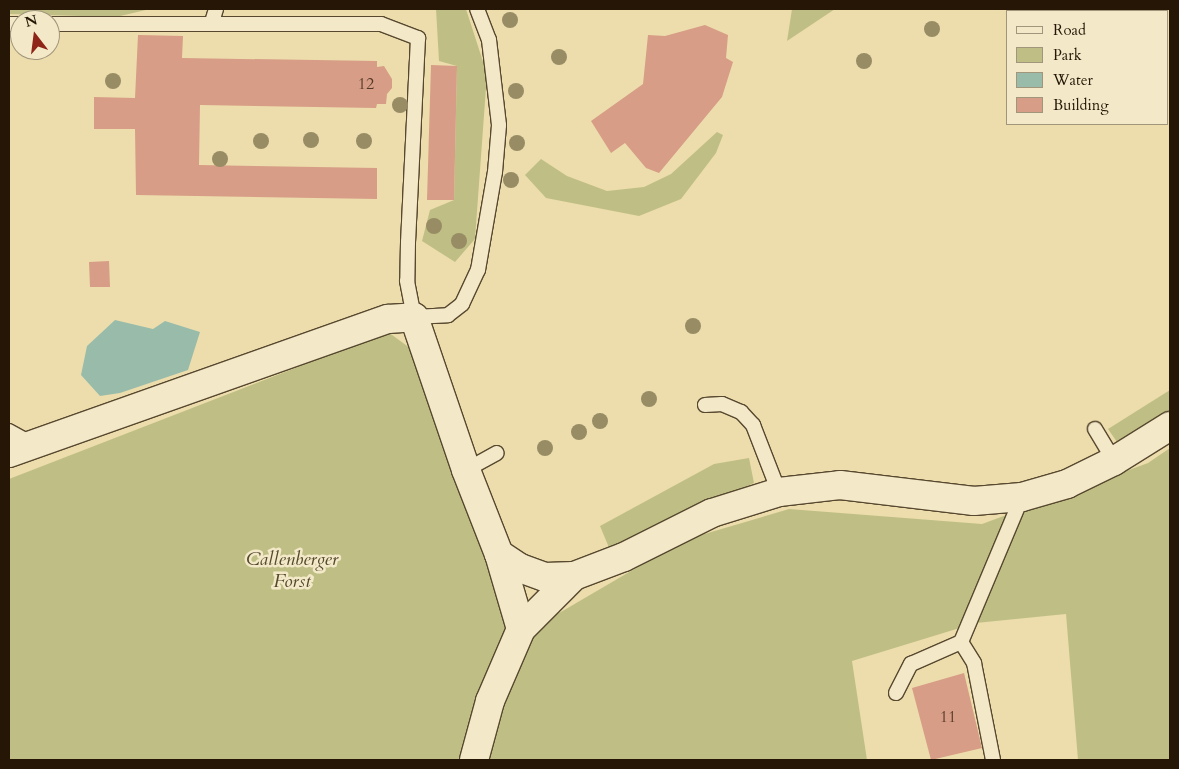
<!DOCTYPE html>
<style>
body{margin:0}
#map{position:relative;width:1179px;height:769px;overflow:hidden;background:#edddac;font-family:Cardo,serif}
div>[style]{position:absolute}
[style*='--x']{left:calc(var(--x)*1px);top:calc(var(--y)*1px);width:calc(var(--w)*1px);rotate:calc(var(--a)*1deg)}
.green>*{inset:0;background:#bfbf85}
.water>*{inset:0;background:#99bcaa}
.building>*{inset:0;background:#d79d86}
.roads{filter:drop-shadow(1px 0 #57482f) drop-shadow(-1px 0 #57482f) drop-shadow(0 1px #57482f) drop-shadow(0 -1px #57482f)}
.lane>*{height:14px;margin:-7px;padding:0 7px;transform-origin:7px;border-radius:7px;background:#f3e9c9}
.street>*{height:28px;margin:-14px;padding:0 14px;transform-origin:14px;border-radius:14px;background:#f3e9c9}
.trees>*{width:16px;height:16px;margin:-8px;border-radius:50%;background:#988c65}
span{translate:-50% -50%;white-space:nowrap;text-align:center;line-height:1.15;-webkit-text-stroke:5px #f3e9c9;paint-order:stroke}
.number-label{font-size:16px;color:#523825}
.number-label span{-webkit-text-stroke-width:0}
.park-label{font-size:19px;color:#53492b;font-style:italic}
.frame{position:absolute;inset:0;border:10px solid #251605;pointer-events:none}
.legend{position:absolute;left:1006px;top:10px;width:162px;height:115px;box-sizing:border-box;background:#f3e9c9;border:1px solid #a1957b;margin:0;padding:6px 9px;list-style:none;font-size:15px;color:#251605}
.legend li{display:flex;align-items:center;gap:10px;height:25px}
.legend b{width:25px;border:1px solid #a1957b}
.north{position:absolute;left:10px;top:10px;width:50px;height:50px;box-sizing:border-box;background:#f3e9c9;border:1px solid #a1957b;border-radius:50%;rotate:345deg;font-size:14px;font-weight:700;line-height:20px;text-align:center;color:#251605}
.north::after{content:'';display:block;margin:auto;width:18px;height:22px;background:#8f2418;clip-path:polygon(50% 0,100% 100%,50% 72%,0 100%)}
</style>
<div id="map">
<div class="green">
<i style="clip-path:polygon(9px 9px,150px 9px,116px 17px,9px 14px)"></i>
<i style="clip-path:polygon(436px 9px,466px 9px,487px 74px,475px 239px,455px 262px,422px 241px,430px 210px,454px 200px,457px 66px,439px 61px)"></i>
<i style="clip-path:polygon(792px 9px,835px 9px,787px 41px)"></i>
<i style="clip-path:polygon(717px 132px,723px 135px,716px 153px,681px 199px,639px 216px,546px 198px,525px 175px,541px 159px,567px 176px,607px 191px,644px 187px,671px 174px)"></i>
<i style="clip-path:polygon(388px 332px,414px 351px,496px 568px,542px 623px,684px 540px,789px 509px,982px 524px,1148px 463px,1170px 448px,1170px 760px,1078px 760px,1066px 614px,976px 623px,852px 661px,867px 760px,9px 760px,9px 479px)"></i>
<i style="clip-path:polygon(1170px 390px,1170px 411px,1117px 442px,1108px 429px)"></i>
<i style="clip-path:polygon(749px 458px,754px 483px,610px 550px,600px 526px,714px 464px)"></i>
</div>
<div class="water">
<i style="clip-path:polygon(115px 320px,153px 329px,165px 321px,200px 332px,188px 370px,120px 393px,100px 396px,81px 375px,87px 346px)"></i>
</div>
<div class="building">
<i style="clip-path:polygon(705px 25px,728px 35px,726px 58px,733px 62px,722px 97px,659px 173px,646px 168px,625px 143px,611px 153px,591px 121px,643px 84px,648px 35px,665px 36px)"></i>
<i style="clip-path:polygon(138px 35px,183px 36px,182px 58px,377px 61px,377px 67px,384px 66px,392px 79px,392px 88px,387px 94px,386px 104px,377px 104px,376px 108px,200px 105px,199px 165px,377px 168px,377px 199px,136px 195px,135px 129px,94px 129px,94px 97px,135px 98px)"></i>
<i style="clip-path:polygon(431px 65px,457px 66px,454px 200px,427px 200px)"></i>
<i style="clip-path:polygon(109px 261px,110px 287px,90px 287px,89px 262px)"></i>
<i style="clip-path:polygon(964px 673px,982px 748px,931px 760px,912px 688px)"></i>
</div>
<div class="roads">
<div class="lane">
<i style="--x:212;--y:22;--w:14;--a:-73"></i>
<i style="--x:9;--y:24;--w:11;--a:0"></i>
<i style="--x:50;--y:24;--w:331;--a:0"></i>
<i style="--x:381;--y:24;--w:40;--a:21"></i>
<i style="--x:418;--y:38;--w:204;--a:92.8"></i>
<i style="--x:408;--y:242;--w:39;--a:91"></i>
<i style="--x:407;--y:281;--w:37;--a:79"></i>
<i style="--x:414;--y:317;--w:34;--a:-3"></i>
<i style="--x:448;--y:315;--w:18;--a:-38"></i>
<i style="--x:462;--y:304;--w:38;--a:-65"></i>
<i style="--x:478;--y:270;--w:99;--a:-80.2"></i>
<i style="--x:495;--y:172;--w:47;--a:-85.1"></i>
<i style="--x:499;--y:125;--w:86;--a:-96.7"></i>
<i style="--x:489;--y:40;--w:33;--a:-111"></i>
<i style="--x:705;--y:405;--w:17;--a:-3"></i>
<i style="--x:722;--y:404;--w:21;--a:23"></i>
<i style="--x:741;--y:412;--w:18;--a:47"></i>
<i style="--x:753;--y:425;--w:72;--a:68.8"></i>
<i style="--x:1095;--y:429;--w:37;--a:59"></i>
<i style="--x:9;--y:431;--w:26;--a:29"></i>
<i style="--x:466;--y:470;--w:35;--a:-29"></i>
<i style="--x:961;--y:642;--w:25;--a:58"></i>
<i style="--x:974;--y:663;--w:99;--a:78.9"></i>
<i style="--x:896;--y:693;--w:33;--a:-63"></i>
<i style="--x:911;--y:664;--w:55;--a:-23.7"></i>
<i style="--x:961;--y:642;--w:157;--a:-67.2"></i>
</div>
<div class="street">
<i style="--x:9;--y:453;--w:402;--a:-19.5"></i>
<i style="--x:388;--y:319;--w:26;--a:-4"></i>
<i style="--x:414;--y:317;--w:162;--a:71.2"></i>
<i style="--x:466;--y:470;--w:90;--a:68.6"></i>
<i style="--x:499;--y:554;--w:78;--a:73.7"></i>
<i style="--x:499;--y:554;--w:25;--a:34"></i>
<i style="--x:520;--y:568;--w:27;--a:20"></i>
<i style="--x:545;--y:577;--w:29;--a:-2"></i>
<i style="--x:574;--y:576;--w:53;--a:-20.8"></i>
<i style="--x:624;--y:557;--w:98;--a:-26.6"></i>
<i style="--x:712;--y:513;--w:70;--a:-17.4"></i>
<i style="--x:779;--y:492;--w:61;--a:-6.5"></i>
<i style="--x:840;--y:485;--w:135;--a:6.8"></i>
<i style="--x:974;--y:501;--w:48;--a:-4.8"></i>
<i style="--x:1022;--y:497;--w:47;--a:-16.1"></i>
<i style="--x:1067;--y:484;--w:52;--a:-26.1"></i>
<i style="--x:1114;--y:461;--w:66;--a:-32"></i>
<i style="--x:474;--y:760;--w:61;--a:-74.8"></i>
<i style="--x:490;--y:701;--w:78;--a:-66.7"></i>
<i style="--x:521;--y:629;--w:75;--a:-45"></i>
</div>
</div>
<div class="trees">
<i style="left:510px;top:20px"></i>
<i style="left:932px;top:29px"></i>
<i style="left:559px;top:57px"></i>
<i style="left:864px;top:61px"></i>
<i style="left:113px;top:81px"></i>
<i style="left:516px;top:91px"></i>
<i style="left:400px;top:105px"></i>
<i style="left:311px;top:140px"></i>
<i style="left:261px;top:141px"></i>
<i style="left:364px;top:141px"></i>
<i style="left:517px;top:143px"></i>
<i style="left:220px;top:159px"></i>
<i style="left:511px;top:180px"></i>
<i style="left:434px;top:226px"></i>
<i style="left:459px;top:241px"></i>
<i style="left:693px;top:326px"></i>
<i style="left:649px;top:399px"></i>
<i style="left:600px;top:421px"></i>
<i style="left:579px;top:432px"></i>
<i style="left:545px;top:448px"></i>
</div>
<div class="number-label">
<span style="left:366px;top:84px">12</span>
<span style="left:948px;top:717px">11</span>
</div>
<div class="park-label">
<span style="left:292px;top:571px">Callenberger<br>Forst</span>
</div>
<div class="frame"></div>
<ul class="legend">
<li><b style="height:6px;background:#f3e9c9"></b>Road</li>
<li><b style="height:14px;background:#bfbf85"></b>Park</li>
<li><b style="height:14px;background:#99bcaa"></b>Water</li>
<li><b style="height:14px;background:#d79d86"></b>Building</li>
</ul>
<div class="north">N</div>
</div>
